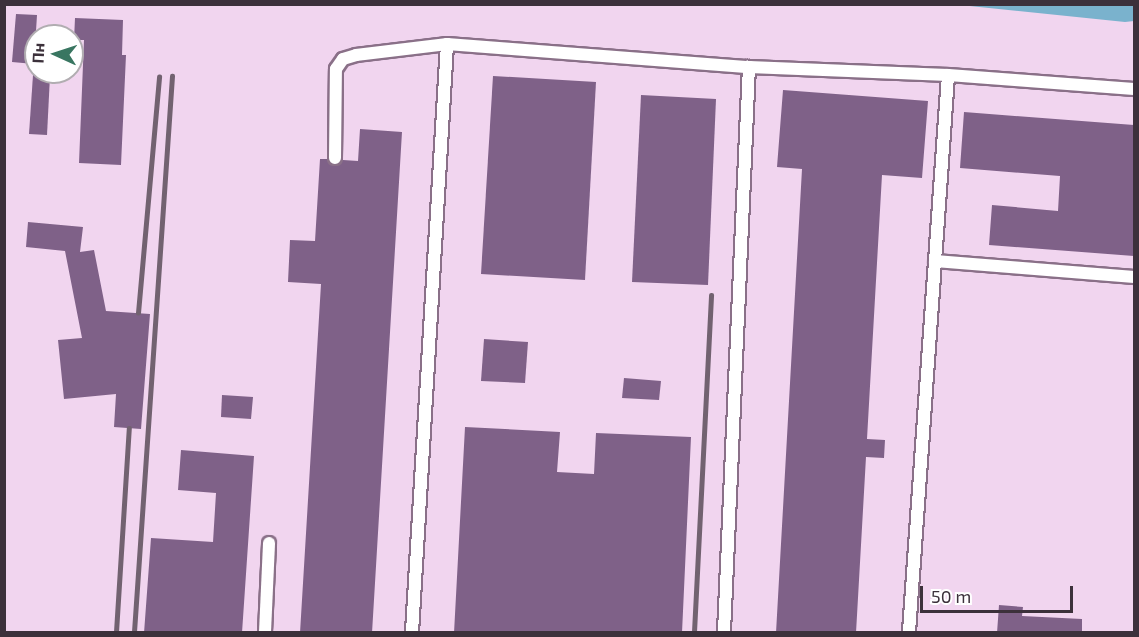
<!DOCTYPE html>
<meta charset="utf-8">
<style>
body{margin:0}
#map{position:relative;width:1139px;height:637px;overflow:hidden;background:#f1d5ef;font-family:"Exo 2",sans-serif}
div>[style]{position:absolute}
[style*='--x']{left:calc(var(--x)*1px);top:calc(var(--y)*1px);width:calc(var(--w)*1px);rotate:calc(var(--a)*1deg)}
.water>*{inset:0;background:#7ab2cd}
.building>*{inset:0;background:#7f6188}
.roads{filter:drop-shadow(2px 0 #8a7088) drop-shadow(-2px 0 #8a7088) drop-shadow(0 2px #8a7088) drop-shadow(0 -2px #8a7088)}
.lane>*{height:12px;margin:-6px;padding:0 6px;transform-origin:6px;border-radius:6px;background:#fff}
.rail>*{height:4.5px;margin:-2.25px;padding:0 2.25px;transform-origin:2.25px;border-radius:2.25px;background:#726270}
span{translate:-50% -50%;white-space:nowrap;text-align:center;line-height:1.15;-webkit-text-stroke:6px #fff;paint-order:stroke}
.frame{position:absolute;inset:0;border:6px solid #3c313b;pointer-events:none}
.north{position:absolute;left:24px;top:24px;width:60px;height:60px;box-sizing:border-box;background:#fff;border:2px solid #b1adb1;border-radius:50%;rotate:273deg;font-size:16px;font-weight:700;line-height:24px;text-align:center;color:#3c313b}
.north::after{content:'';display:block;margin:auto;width:21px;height:27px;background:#397661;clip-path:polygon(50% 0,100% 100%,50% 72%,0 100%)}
.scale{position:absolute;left:920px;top:586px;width:153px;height:27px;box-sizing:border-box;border:3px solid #3c313b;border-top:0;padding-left:8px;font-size:18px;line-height:21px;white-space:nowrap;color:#3c313b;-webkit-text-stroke:4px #fff;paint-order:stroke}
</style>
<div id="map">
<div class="water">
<i style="clip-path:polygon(960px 5px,1134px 5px,1134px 21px,1125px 22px)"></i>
</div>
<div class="building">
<i style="clip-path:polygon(16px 14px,37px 15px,34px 64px,12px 62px)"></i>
<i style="clip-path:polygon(75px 18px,123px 20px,122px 55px,126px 55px,121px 165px,79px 163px,84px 40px,74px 40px)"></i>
<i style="clip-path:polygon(33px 75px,50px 76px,47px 135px,29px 134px)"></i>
<i style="clip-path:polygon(493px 76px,596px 82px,585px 280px,481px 274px)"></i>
<i style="clip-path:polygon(783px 90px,928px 101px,922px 178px,882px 175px,867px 439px,885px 440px,884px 458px,866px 457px,856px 633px,776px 633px,802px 169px,777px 167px)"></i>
<i style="clip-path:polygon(641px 95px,716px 99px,708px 285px,632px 282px)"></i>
<i style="clip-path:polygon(964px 112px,1134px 125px,1134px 256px,989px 245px,992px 205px,1058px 211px,1060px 176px,960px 168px)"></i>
<i style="clip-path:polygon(360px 129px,402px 132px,372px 633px,300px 633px,321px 284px,288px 282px,290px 240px,315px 241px,320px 159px,327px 159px,334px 166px,343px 160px,358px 161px)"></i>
<i style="clip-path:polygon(28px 222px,83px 227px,80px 252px,94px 250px,106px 311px,150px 314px,141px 429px,114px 427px,116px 394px,64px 399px,58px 340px,82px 338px,65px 251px,26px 247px)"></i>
<i style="clip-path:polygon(484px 339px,528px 342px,525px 383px,481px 381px)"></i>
<i style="clip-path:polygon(624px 378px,661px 381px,659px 400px,622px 398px)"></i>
<i style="clip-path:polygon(222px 395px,253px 397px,251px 419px,221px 417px)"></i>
<i style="clip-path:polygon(465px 427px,560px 432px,557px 472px,594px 474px,596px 433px,691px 437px,682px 633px,454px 633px)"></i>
<i style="clip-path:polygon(181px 450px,254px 456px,242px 633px,144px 633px,151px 538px,213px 542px,216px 493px,178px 490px)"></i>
<i style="clip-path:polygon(999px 605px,1023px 607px,1022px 616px,1082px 619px,1082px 633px,997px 633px)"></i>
</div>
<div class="roads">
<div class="lane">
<i style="--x:335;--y:158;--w:89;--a:-89.4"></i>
<i style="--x:336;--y:69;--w:12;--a:-55"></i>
<i style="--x:343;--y:59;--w:14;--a:-17"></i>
<i style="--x:356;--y:55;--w:92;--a:-6.9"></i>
<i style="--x:447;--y:44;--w:303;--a:4.4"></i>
<i style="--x:749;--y:67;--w:199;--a:2.3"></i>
<i style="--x:948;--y:75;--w:187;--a:4.3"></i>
<i style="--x:935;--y:261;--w:200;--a:4.6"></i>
<i style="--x:265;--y:632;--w:89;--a:-87.4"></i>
<i style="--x:412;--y:632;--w:589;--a:-86.59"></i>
<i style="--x:724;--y:632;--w:566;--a:-87.47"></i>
<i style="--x:909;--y:632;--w:558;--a:-85.99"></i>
</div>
</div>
<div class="rail">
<i style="--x:138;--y:313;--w:237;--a:-84.9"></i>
<i style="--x:116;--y:632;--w:204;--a:-86.4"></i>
<i style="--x:134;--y:632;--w:557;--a:-86.09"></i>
<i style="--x:694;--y:632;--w:337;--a:-87.1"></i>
</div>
<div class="frame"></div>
<div class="north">Пн</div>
<div class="scale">50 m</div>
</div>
